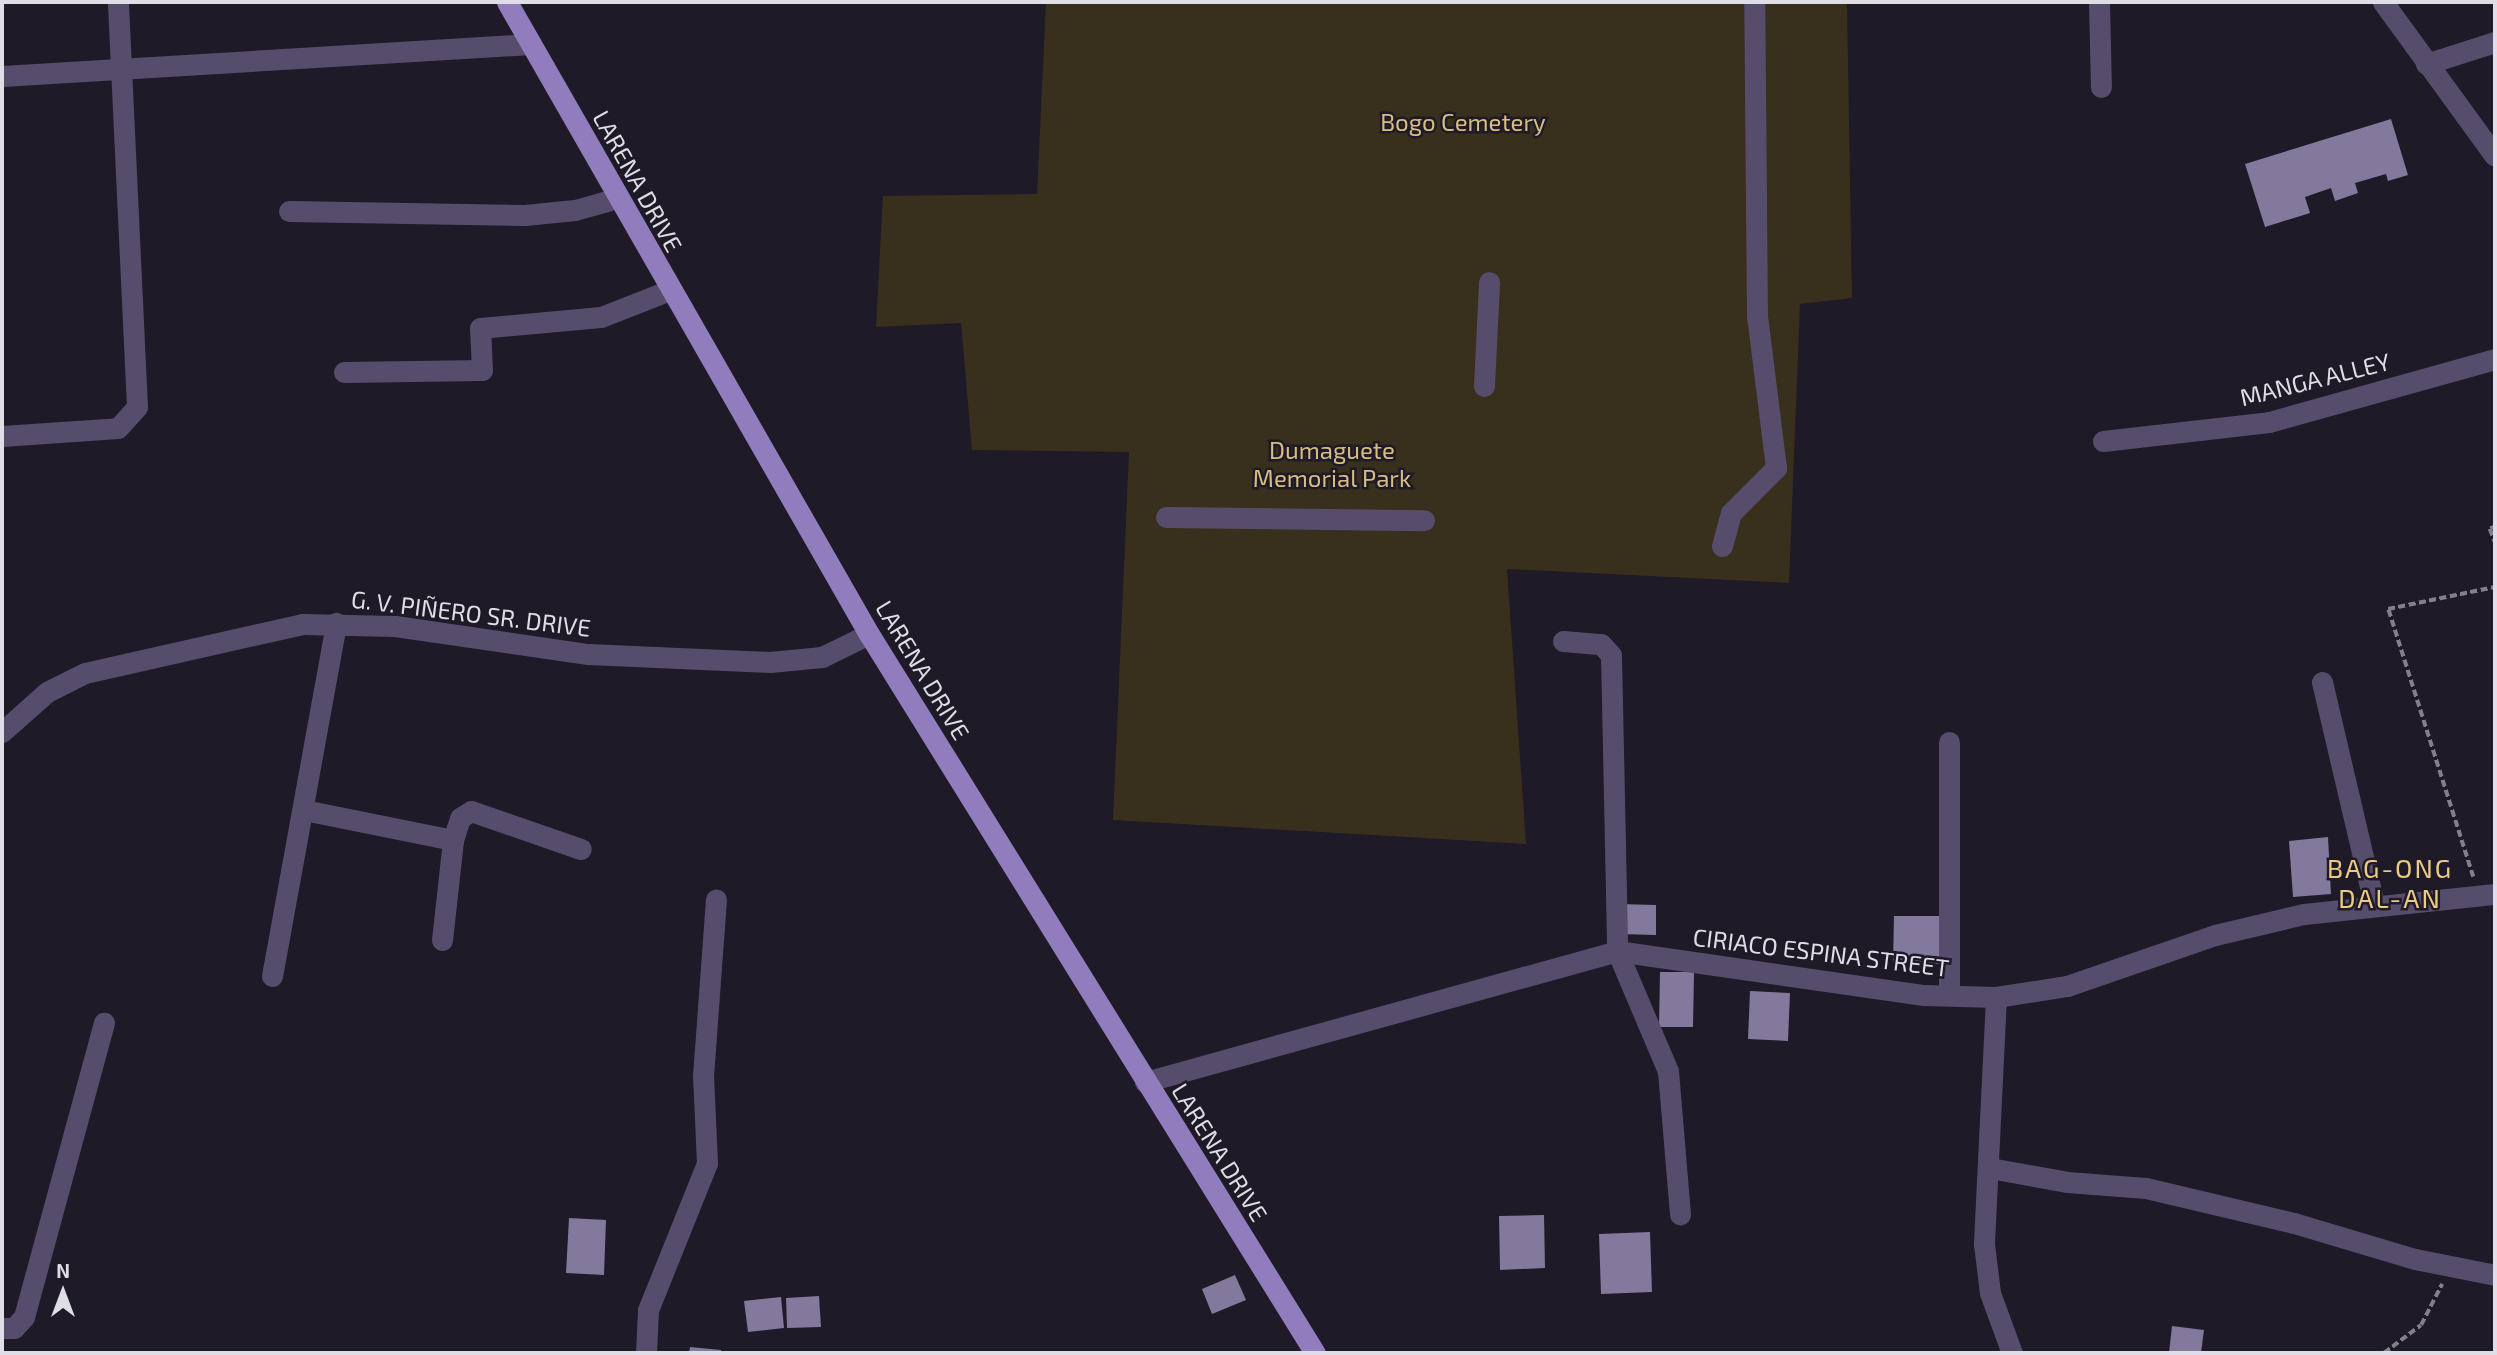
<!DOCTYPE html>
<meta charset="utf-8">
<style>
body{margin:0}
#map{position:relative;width:2497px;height:1355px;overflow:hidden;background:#1e1a27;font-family:"Exo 2",sans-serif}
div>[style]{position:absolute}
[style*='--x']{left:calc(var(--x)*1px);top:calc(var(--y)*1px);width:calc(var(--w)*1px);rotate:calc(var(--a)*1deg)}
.green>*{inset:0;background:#38301c}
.building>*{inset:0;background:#83799c}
.path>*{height:3.5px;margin-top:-1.75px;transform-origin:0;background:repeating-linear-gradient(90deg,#83808b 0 7px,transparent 0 10.5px)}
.minor>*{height:21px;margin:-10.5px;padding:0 10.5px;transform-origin:10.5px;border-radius:10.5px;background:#564d6c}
.major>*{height:21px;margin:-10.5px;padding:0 10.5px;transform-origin:10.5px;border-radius:10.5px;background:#917cbd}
span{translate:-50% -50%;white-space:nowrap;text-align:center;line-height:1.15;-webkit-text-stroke:5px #1e1a27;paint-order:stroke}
.park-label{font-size:24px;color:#d8bd81}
.street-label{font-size:24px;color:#dfdde6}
.neighbourhood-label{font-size:26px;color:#eccc82;letter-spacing:2px}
.frame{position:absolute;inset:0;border:4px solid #dfdde6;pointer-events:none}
.north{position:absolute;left:28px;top:1257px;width:70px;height:70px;-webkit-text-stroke:5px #1e1a27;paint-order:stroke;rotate:0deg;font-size:19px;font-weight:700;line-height:28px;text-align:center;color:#dfdde6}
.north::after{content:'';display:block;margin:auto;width:24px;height:32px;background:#dfdde6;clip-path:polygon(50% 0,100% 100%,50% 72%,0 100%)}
</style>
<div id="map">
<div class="green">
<i style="clip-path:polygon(1046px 2px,1847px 2px,1852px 298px,1800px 304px,1789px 583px,1507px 569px,1526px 844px,1113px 820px,1129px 452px,972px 450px,961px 323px,876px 327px,883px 196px,1037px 194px)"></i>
</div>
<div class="building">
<i style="clip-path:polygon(2391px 119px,2408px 175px,2388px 181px,2386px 174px,2355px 183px,2358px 193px,2335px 201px,2331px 188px,2305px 197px,2310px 213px,2265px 227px,2245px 164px)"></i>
<i style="clip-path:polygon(2328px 837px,2331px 894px,2293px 897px,2289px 841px)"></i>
<i style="clip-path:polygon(1619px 904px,1656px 905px,1656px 935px,1619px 934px)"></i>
<i style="clip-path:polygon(1894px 916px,1944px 916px,1943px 964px,1893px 963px)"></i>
<i style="clip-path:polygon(1660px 972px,1694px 972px,1693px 1027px,1659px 1027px)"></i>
<i style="clip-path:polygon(1750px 991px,1790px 993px,1788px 1041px,1748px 1039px)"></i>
<i style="clip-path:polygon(1544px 1215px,1545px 1268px,1500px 1270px,1499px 1216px)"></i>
<i style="clip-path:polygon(569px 1218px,606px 1220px,604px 1275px,566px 1273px)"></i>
<i style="clip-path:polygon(1650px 1232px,1652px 1292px,1601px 1294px,1599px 1234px)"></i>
<i style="clip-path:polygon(1235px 1275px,1246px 1300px,1212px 1314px,1202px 1289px)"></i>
<i style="clip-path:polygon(819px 1296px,821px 1327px,787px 1328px,786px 1298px)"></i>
<i style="clip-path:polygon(781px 1297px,784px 1328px,748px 1332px,744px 1301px)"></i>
<i style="clip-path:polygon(2172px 1326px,2204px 1330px,2201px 1353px,2169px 1353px)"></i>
<i style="clip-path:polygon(690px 1347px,721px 1350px,721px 1353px,689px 1353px)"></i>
</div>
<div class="path">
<i style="--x:2495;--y:527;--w:5;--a:158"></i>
<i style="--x:2490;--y:529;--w:14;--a:69"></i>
<i style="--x:2473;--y:877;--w:281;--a:-107.6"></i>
<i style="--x:2388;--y:609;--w:109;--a:-11.6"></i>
<i style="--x:2384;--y:1353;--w:46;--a:-37.1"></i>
<i style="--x:2421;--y:1325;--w:46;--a:-62.9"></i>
</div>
<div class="minor">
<i style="--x:2099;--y:2;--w:85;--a:88.7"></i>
<i style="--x:2383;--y:2;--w:190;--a:54"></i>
<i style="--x:2426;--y:64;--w:72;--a:-17.7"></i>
<i style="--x:2;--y:76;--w:530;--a:-3.46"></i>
<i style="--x:289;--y:211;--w:236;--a:1"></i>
<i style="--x:525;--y:215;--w:50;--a:-5.7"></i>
<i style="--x:575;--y:210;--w:45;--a:-15.6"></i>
<i style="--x:344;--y:372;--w:138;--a:-0.8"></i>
<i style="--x:482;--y:370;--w:42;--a:-92.7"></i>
<i style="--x:480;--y:328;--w:121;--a:-5.2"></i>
<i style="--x:601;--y:317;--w:74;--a:-21.4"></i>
<i style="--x:1484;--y:386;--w:104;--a:-87.2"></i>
<i style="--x:2;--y:436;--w:116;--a:-3.9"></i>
<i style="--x:118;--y:428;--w:28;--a:-48"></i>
<i style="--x:137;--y:407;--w:405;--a:-92.7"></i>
<i style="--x:2103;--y:441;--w:167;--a:-6.5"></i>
<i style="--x:2269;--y:422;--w:235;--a:-15.6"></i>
<i style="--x:1166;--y:517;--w:258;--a:0.7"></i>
<i style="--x:1722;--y:546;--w:34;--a:-75"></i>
<i style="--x:1731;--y:513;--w:64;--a:-45"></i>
<i style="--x:1776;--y:468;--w:153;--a:-97.1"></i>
<i style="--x:1757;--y:316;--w:314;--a:-90.5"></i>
<i style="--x:1563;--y:641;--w:38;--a:5"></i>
<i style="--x:1601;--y:644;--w:15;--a:48"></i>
<i style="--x:1611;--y:655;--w:296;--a:88.8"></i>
<i style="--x:1617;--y:951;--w:130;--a:67"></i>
<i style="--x:1668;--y:1071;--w:144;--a:85.2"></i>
<i style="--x:2322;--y:682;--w:228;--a:76.8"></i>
<i style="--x:2;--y:732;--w:60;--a:-41.6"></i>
<i style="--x:47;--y:692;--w:42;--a:-26.6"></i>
<i style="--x:85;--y:673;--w:222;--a:-12.7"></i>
<i style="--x:302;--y:624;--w:93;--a:1.2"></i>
<i style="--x:395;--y:626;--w:195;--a:8.3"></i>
<i style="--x:588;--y:654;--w:182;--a:2.5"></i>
<i style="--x:770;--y:662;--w:52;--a:-5.5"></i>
<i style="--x:822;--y:657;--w:52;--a:-26.1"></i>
<i style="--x:1949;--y:742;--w:253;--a:90"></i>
<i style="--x:304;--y:810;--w:152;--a:11.4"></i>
<i style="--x:453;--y:840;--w:23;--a:-72"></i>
<i style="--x:460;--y:818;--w:13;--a:-32"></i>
<i style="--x:471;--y:811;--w:116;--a:19.1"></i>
<i style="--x:442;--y:940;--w:101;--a:-83.7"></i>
<i style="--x:272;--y:976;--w:359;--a:-79.7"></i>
<i style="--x:1996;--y:997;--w:247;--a:92.8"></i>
<i style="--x:1984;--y:1244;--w:49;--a:83"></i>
<i style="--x:1990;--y:1293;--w:64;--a:69.9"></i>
<i style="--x:1145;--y:1082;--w:490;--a:-15.5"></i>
<i style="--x:1617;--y:951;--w:310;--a:8.2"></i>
<i style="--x:1924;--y:995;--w:72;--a:1.6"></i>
<i style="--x:1996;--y:997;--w:72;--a:-8.8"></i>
<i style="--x:2067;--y:986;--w:157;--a:-19"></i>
<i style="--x:2215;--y:935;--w:91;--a:-13.3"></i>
<i style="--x:2304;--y:914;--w:192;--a:-6"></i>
<i style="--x:1990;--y:1168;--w:78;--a:10.3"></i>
<i style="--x:2067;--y:1182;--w:79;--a:4.3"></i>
<i style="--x:2146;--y:1188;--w:152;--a:13.3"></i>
<i style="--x:2294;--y:1223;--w:126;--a:16.6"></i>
<i style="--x:2415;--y:1259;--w:82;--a:11.3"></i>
<i style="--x:2;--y:1328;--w:12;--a:0"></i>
<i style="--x:14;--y:1328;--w:15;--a:-48"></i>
<i style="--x:24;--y:1317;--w:305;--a:-74.8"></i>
<i style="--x:646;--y:1353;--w:43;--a:-87.3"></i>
<i style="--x:648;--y:1310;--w:158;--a:-68.1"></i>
<i style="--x:707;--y:1163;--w:87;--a:-92.6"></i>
<i style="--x:703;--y:1076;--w:177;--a:-85.8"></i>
</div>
<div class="major">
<i style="--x:507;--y:2;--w:728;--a:60.2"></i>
<i style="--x:869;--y:634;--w:846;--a:58.19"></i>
</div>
<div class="park-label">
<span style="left:1463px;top:122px">Bogo Cemetery</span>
<span style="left:1332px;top:464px">Dumaguete<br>Memorial Park</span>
</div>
<div class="street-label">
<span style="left:638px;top:181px;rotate:61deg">LARENA DRIVE</span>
<span style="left:2315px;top:379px;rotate:-14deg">MANGA ALLEY</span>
<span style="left:471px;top:613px;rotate:7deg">G. V. PIÑERO SR. DRIVE</span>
<span style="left:923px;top:670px;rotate:59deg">LARENA DRIVE</span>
<span style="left:1821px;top:952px;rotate:7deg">CIRIACO ESPINA STREET</span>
<span style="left:1220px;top:1152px;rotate:58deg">LARENA DRIVE</span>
</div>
<div class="neighbourhood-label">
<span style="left:2390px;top:883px">BAG-ONG<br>DAL-AN</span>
</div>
<div class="frame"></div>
<div class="north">N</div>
</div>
